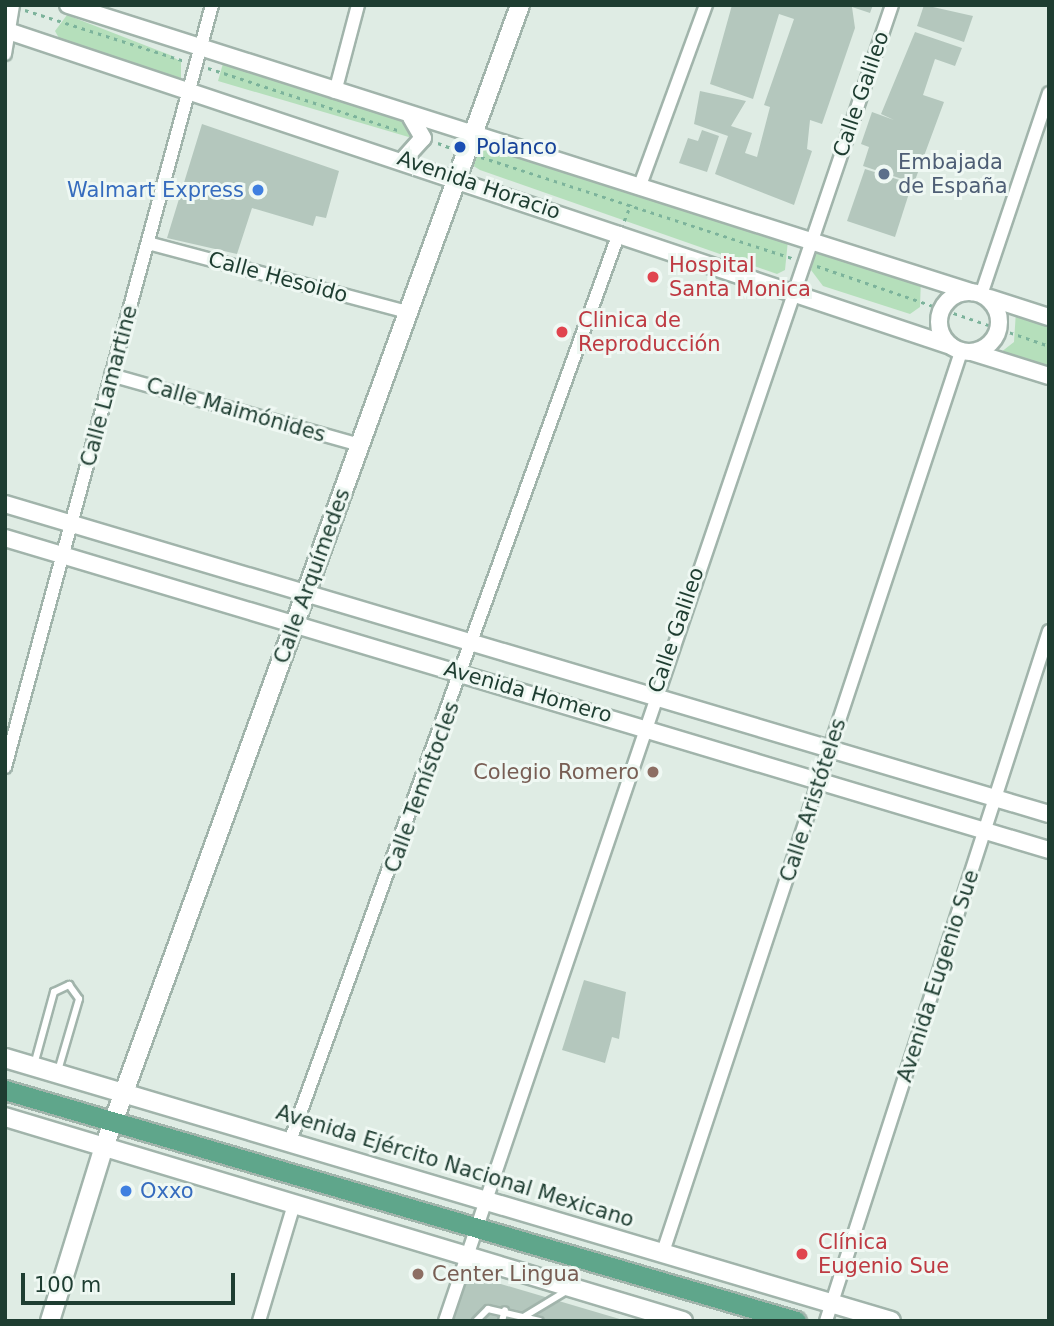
<!DOCTYPE html>
<meta charset="utf-8">
<style>
body{margin:0}
#map{position:relative;width:1054px;height:1326px;overflow:hidden;background:#dfece4;font-family:"DejaVu Sans",sans-serif}
div>[style]{position:absolute}
[style*='--x']{left:calc(var(--x)*1px);top:calc(var(--y)*1px);width:calc(var(--w)*1px);rotate:calc(var(--a)*1deg)}
.green>*{inset:0;background:#b5dfbb}
.building>*{inset:0;background:#b4c7bd}
.path>*{height:2.5px;margin-top:-1.25px;transform-origin:0;background:repeating-linear-gradient(90deg,#7cb39b 0 3.5px,transparent 0 8.5px)}
.roads{filter:drop-shadow(2px 0 #a1b4ab) drop-shadow(-2px 0 #a1b4ab) drop-shadow(0 2px #a1b4ab) drop-shadow(0 -2px #a1b4ab)}
.service>*{height:6px;margin:-3px;padding:0 3px;transform-origin:3px;border-radius:3px;background:#fff}
.minor>*{height:12px;margin:-6px;padding:0 6px;transform-origin:6px;border-radius:6px;background:#fff}
.tertiary>*{height:16px;margin:-8px;padding:0 8px;transform-origin:8px;border-radius:8px;background:#fff}
.tertiary>.ring{margin:-8px;padding:0;box-sizing:content-box;background:none;border:16px solid #fff;border-radius:50%}
.secondary>*{height:18px;margin:-9px;padding:0 9px;transform-origin:9px;border-radius:9px;background:#fff}
.primary>*{height:19px;margin:-9.5px;padding:0 9.5px;transform-origin:9.5px;border-radius:9.5px;background:#5fa68b}
.dots>*{width:19px;height:19px;translate:-50% -50%;box-sizing:border-box;border:4px solid #eff8f3;border-radius:50%}
span{translate:-50% -50%;white-space:nowrap;text-align:center;line-height:1.15;-webkit-text-stroke:6px #eff8f3;paint-order:stroke}
.street-label{font-size:21px;color:#1e3d31}
.transit-label{font-size:21px;color:#164399}
.left{translate:0 -50%;text-align:left}
.service-label{font-size:21px;color:#4e5e75}
.shop-label{font-size:21px;color:#366cbe}
.right{translate:-100% -50%;text-align:right}
.health-label{font-size:21px;color:#be3a42}
.education-label{font-size:21px;color:#785e54}
.frame{position:absolute;inset:0;border:7px solid #1e3d31;pointer-events:none}
.scale{position:absolute;left:21px;top:1273px;width:214px;height:32px;box-sizing:border-box;border:4px solid #1e3d31;border-top:0;padding-left:9px;font-size:21px;line-height:24px;white-space:nowrap;color:#1e3d31;-webkit-text-stroke:5px #eff8f3;paint-order:stroke}
</style>
<div id="map">
<div class="green">
<i style="clip-path:polygon(67px 15px,170px 55px,181px 62px,181px 78px,64px 47px,55px 31px)"></i>
<i style="clip-path:polygon(224px 60px,378px 109px,410px 126px,412px 138px,218px 81px)"></i>
<i style="clip-path:polygon(473px 141px,788px 240px,785px 270px,777px 274px,480px 170px,467px 162px)"></i>
<i style="clip-path:polygon(817px 247px,921px 277px,920px 307px,910px 314px,823px 286px,811px 270px)"></i>
<i style="clip-path:polygon(1016px 311px,1049px 322px,1049px 369px,996px 356px,1014px 342px)"></i>
</div>
<div class="building">
<i style="clip-path:polygon(732px 5px,873px 5px,870px 13px,852px 7px,855px 28px,822px 124px,810px 120px,807px 149px,812px 151px,794px 205px,715px 174px,728px 136px,694px 124px,700px 91px,746px 101px,731px 126px,752px 133px,745px 153px,757px 157px,770px 107px,764px 105px,794px 19px,779px 14px,753px 99px,710px 84px)"></i>
<i style="clip-path:polygon(924px 5px,973px 16px,964px 42px,917px 26px)"></i>
<i style="clip-path:polygon(915px 32px,962px 48px,955px 66px,935px 59px,923px 95px,944px 102px,914px 183px,863px 166px,869px 147px,861px 144px,872px 112px,894px 120px,881px 114px)"></i>
<i style="clip-path:polygon(202px 124px,339px 171px,326px 218px,316px 216px,313px 226px,252px 208px,237px 254px,167px 238px)"></i>
<i style="clip-path:polygon(702px 130px,719px 136px,707px 172px,679px 163px,688px 138px,698px 141px)"></i>
<i style="clip-path:polygon(865px 169px,912px 184px,895px 237px,847px 221px)"></i>
<i style="clip-path:polygon(584px 980px,626px 992px,619px 1039px,612px 1037px,605px 1063px,562px 1050px)"></i>
<i style="clip-path:polygon(467px 1274px,623px 1320px,623px 1321px,453px 1321px)"></i>
</div>
<div class="path">
<i style="--x:25;--y:10;--w:168;--a:17.7"></i>
<i style="--x:208;--y:68;--w:203;--a:18.1"></i>
<i style="--x:438;--y:143;--w:14;--a:21"></i>
<i style="--x:481;--y:157;--w:329;--a:18"></i>
<i style="--x:624;--y:221;--w:18;--a:-68"></i>
<i style="--x:817;--y:266;--w:245;--a:19"></i>
</div>
<div class="roads">
<div class="service">
<i style="--x:34;--y:1065;--w:76;--a:-74.7"></i>
<i style="--x:54;--y:992;--w:17;--a:-25"></i>
<i style="--x:69;--y:985;--w:17;--a:54"></i>
<i style="--x:79;--y:999;--w:75;--a:106.3"></i>
<i style="--x:525;--y:1316;--w:50;--a:-31.2"></i>
<i style="--x:476;--y:1321;--w:17;--a:-45"></i>
<i style="--x:488;--y:1309;--w:53;--a:13"></i>
<i style="--x:502;--y:1321;--w:11;--a:-75"></i>
</div>
<div class="minor">
<i style="--x:5;--y:54;--w:50;--a:-80.7"></i>
<i style="--x:335;--y:92;--w:90;--a:-75.2"></i>
<i style="--x:639;--y:188;--w:195;--a:-69.9"></i>
<i style="--x:148;--y:243;--w:269;--a:14.9"></i>
<i style="--x:981;--y:295;--w:213;--a:-71.4"></i>
<i style="--x:111;--y:375;--w:259;--a:15.7"></i>
<i style="--x:5;--y:767;--w:790;--a:-74.8"></i>
<i style="--x:290;--y:1141;--w:966;--a:-70.08"></i>
<i style="--x:663;--y:1252;--w:951;--a:-71.68"></i>
<i style="--x:259;--y:1321;--w:122;--a:-73.3"></i>
<i style="--x:445;--y:1321;--w:1390;--a:-71.24"></i>
<i style="--x:826;--y:1321;--w:725;--a:-72.09"></i>
</div>
<div class="tertiary">
<i style="--x:68;--y:5;--w:948;--a:17.63"></i>
<i style="--x:5;--y:30;--w:997;--a:18.47"></i>
<i style="--x:404;--y:159;--w:28;--a:-48"></i>
<i style="--x:423;--y:138;--w:24;--a:-120"></i>
<i class="ring" style="left:939px;top:292px;width:44px;height:44px"></i>
<i style="--x:990;--y:298;--w:62;--a:17.9"></i>
<i style="--x:972;--y:352;--w:81;--a:17.3"></i>
<i style="--x:5;--y:504;--w:1089;--a:16.54"></i>
<i style="--x:5;--y:538;--w:1090;--a:16.64"></i>
</div>
<div class="secondary">
<i style="--x:5;--y:1058;--w:924;--a:16.53"></i>
<i style="--x:5;--y:1117;--w:708;--a:16.75"></i>
<i style="--x:50;--y:1321;--w:182;--a:-72.8"></i>
<i style="--x:104;--y:1147;--w:1215;--a:-69.98"></i>
</div>
<div class="primary">
<i style="--x:5;--y:1090;--w:824;--a:16.28"></i>
</div>
</div>
<div class="dots">
<i style="left:460px;top:147px;background:#1a4fb4"></i>
<i style="left:884px;top:174px;background:#5c6f8a"></i>
<i style="left:258px;top:190px;background:#3f7fe0"></i>
<i style="left:653px;top:277px;background:#e0444e"></i>
<i style="left:562px;top:332px;background:#e0444e"></i>
<i style="left:653px;top:772px;background:#8d6e63"></i>
<i style="left:126px;top:1191px;background:#3f7fe0"></i>
<i style="left:802px;top:1254px;background:#e0444e"></i>
<i style="left:418px;top:1274px;background:#8d6e63"></i>
</div>
<div class="street-label">
<span style="left:861px;top:94px;rotate:-71deg">Calle Galileo</span>
<span style="left:479px;top:185px;rotate:19deg">Avenida Horacio</span>
<span style="left:278px;top:277px;rotate:15deg">Calle Hesoido</span>
<span style="left:109px;top:386px;rotate:-75deg">Calle Lamartine</span>
<span style="left:236px;top:410px;rotate:16deg">Calle Maimónides</span>
<span style="left:312px;top:576px;rotate:-70deg">Calle Arquímedes</span>
<span style="left:676px;top:630px;rotate:-71deg">Calle Galileo</span>
<span style="left:528px;top:692px;rotate:16deg">Avenida Homero</span>
<span style="left:422px;top:787px;rotate:-70deg">Calle Temístocles</span>
<span style="left:813px;top:800px;rotate:-72deg">Calle Aristóteles</span>
<span style="left:938px;top:976px;rotate:-72deg">Avenida Eugenio Sue</span>
<span style="left:455px;top:1166px;rotate:17deg">Avenida Ejército Nacional Mexicano</span>
</div>
<div class="transit-label">
<span class="left" style="left:476px;top:147px">Polanco</span>
</div>
<div class="service-label">
<span class="left" style="left:898px;top:174px">Embajada<br>de España</span>
</div>
<div class="shop-label">
<span class="right" style="left:244px;top:190px">Walmart Express</span>
<span class="left" style="left:140px;top:1191px">Oxxo</span>
</div>
<div class="health-label">
<span class="left" style="left:669px;top:277px">Hospital<br>Santa Monica</span>
<span class="left" style="left:578px;top:332px">Clinica de<br>Reproducción</span>
<span class="left" style="left:818px;top:1254px">Clínica<br>Eugenio Sue</span>
</div>
<div class="education-label">
<span class="right" style="left:639px;top:772px">Colegio Romero</span>
<span class="left" style="left:432px;top:1274px">Center Lingua</span>
</div>
<div class="frame"></div>
<div class="scale">100 m</div>
</div>
